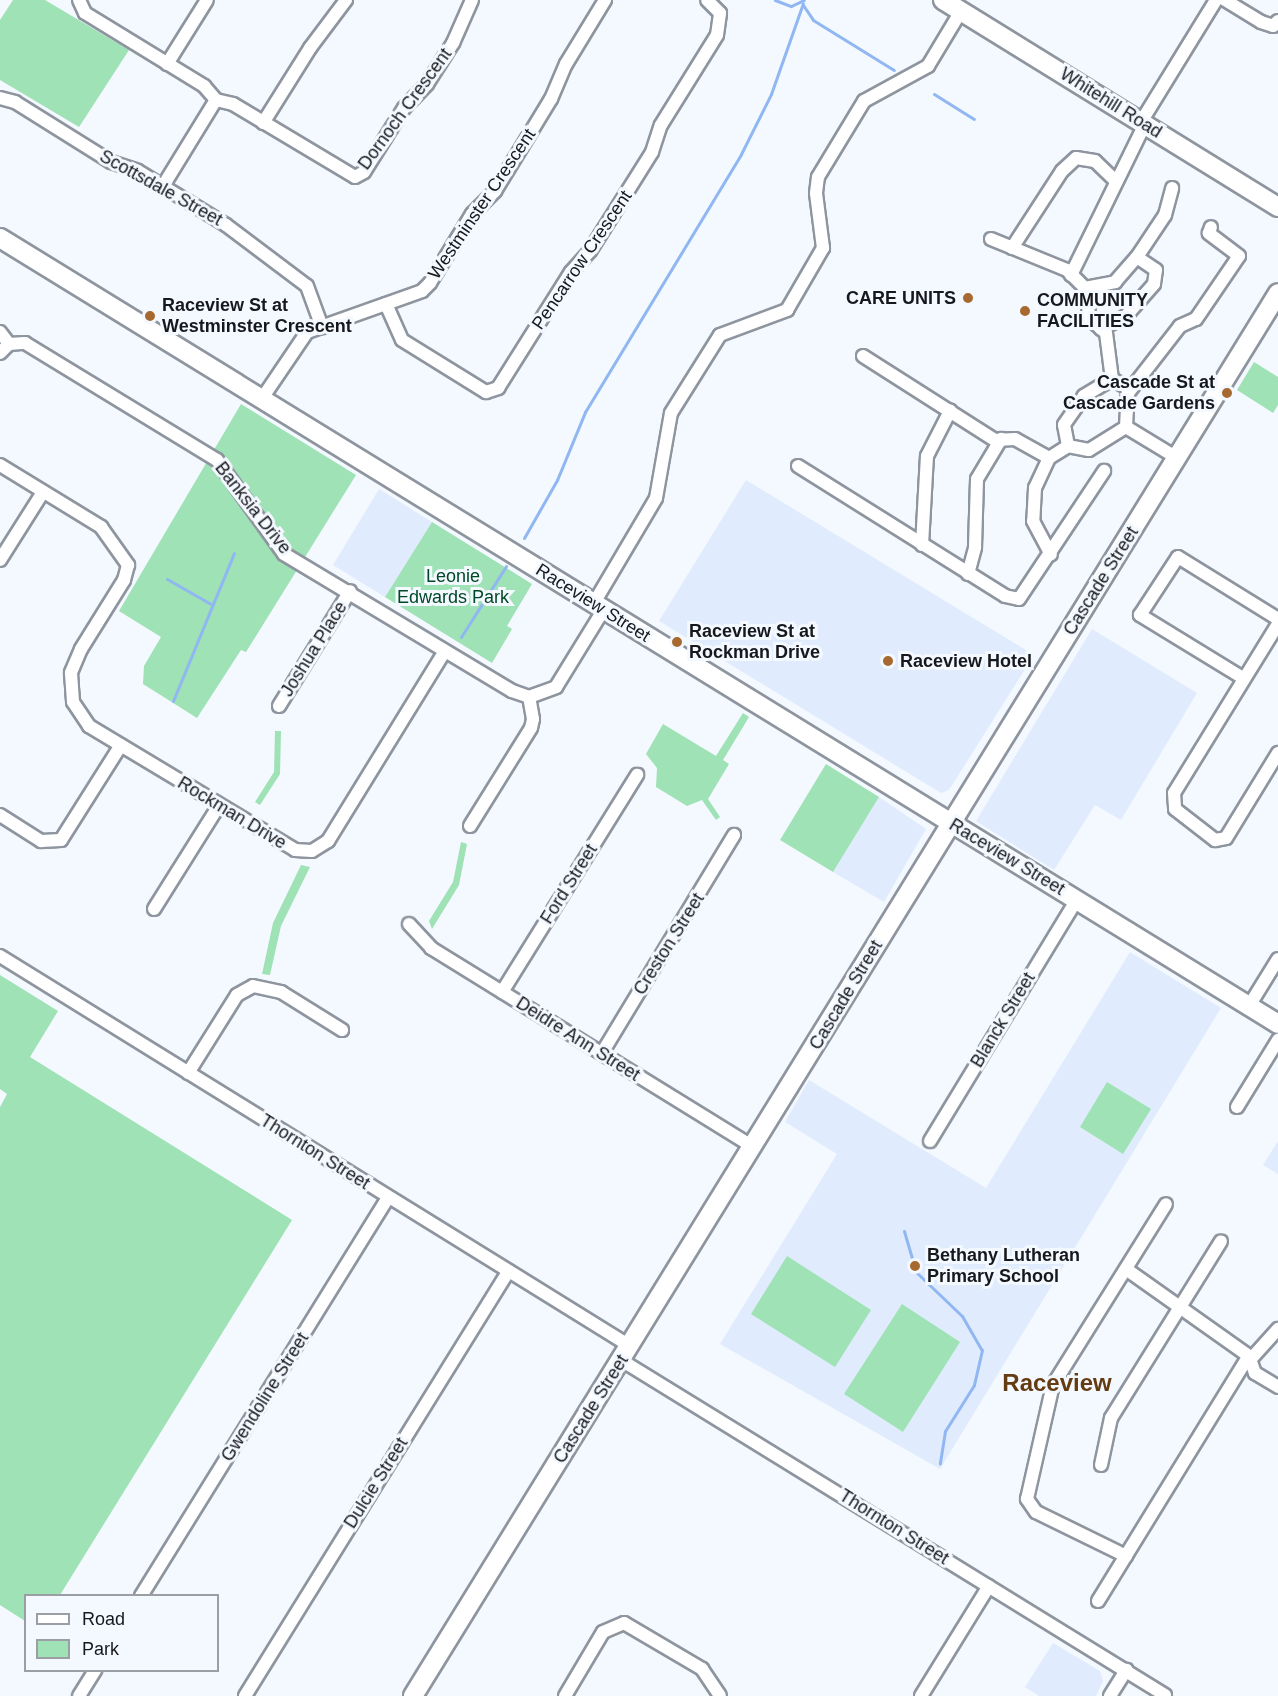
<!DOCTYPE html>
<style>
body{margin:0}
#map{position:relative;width:1278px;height:1696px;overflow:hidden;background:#f4f8ff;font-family:Arial,sans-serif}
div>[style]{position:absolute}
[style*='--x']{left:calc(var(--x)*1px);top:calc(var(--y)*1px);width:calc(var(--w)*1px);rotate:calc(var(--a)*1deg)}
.built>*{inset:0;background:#e0ecfd}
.green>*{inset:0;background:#9ee2b5}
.stream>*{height:3px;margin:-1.5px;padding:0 1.5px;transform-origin:1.5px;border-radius:1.5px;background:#90b7f2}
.roads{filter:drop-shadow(2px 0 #8e959f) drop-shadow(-2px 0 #8e959f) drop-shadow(0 2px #8e959f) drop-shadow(0 -2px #8e959f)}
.street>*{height:12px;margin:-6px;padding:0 6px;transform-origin:6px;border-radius:6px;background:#fff}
.secondary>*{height:18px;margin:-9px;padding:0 9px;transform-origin:9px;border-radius:9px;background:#fff}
.dots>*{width:16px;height:16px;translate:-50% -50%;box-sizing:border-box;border:3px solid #f4f8ff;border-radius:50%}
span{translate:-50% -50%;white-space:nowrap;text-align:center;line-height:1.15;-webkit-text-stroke:6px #f4f8ff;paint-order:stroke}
.street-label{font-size:18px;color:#16181c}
.poi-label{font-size:18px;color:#16181c;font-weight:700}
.right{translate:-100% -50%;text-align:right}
.left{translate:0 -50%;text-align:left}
.park-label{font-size:18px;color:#004926}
.district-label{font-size:24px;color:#653b12;font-weight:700}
.legend{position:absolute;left:24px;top:1594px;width:195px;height:78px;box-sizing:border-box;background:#f4f8ff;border:2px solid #9b9ea4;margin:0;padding:8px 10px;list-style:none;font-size:18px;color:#16181c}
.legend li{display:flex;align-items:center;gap:12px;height:30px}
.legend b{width:30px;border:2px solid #9b9ea4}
</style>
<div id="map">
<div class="built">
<i style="clip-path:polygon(746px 480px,1034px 655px,949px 790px,941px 793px,659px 621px)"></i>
<i style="clip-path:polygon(379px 489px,432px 522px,385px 597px,333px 565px)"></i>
<i style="clip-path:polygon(1092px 629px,1197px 693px,1121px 820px,1095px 805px,1054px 870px,976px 821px)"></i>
<i style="clip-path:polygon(879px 797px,926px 829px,884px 902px,833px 872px)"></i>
<i style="clip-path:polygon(1130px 952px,1221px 1008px,940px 1469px,720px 1344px,837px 1154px,785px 1122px,809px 1080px,986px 1188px)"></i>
<i style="clip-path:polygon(1278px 1141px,1278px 1174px,1263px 1165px)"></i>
<i style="clip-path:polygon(1053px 1643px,1100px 1671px,1103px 1681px,1096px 1696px,1039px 1696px,1025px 1687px)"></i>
</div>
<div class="green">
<i style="clip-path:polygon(13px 0,45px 0,129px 50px,79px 127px,0 80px,0 20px)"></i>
<i style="clip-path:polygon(1254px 362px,1278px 377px,1278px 405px,1273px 413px,1237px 390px)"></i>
<i style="clip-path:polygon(241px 404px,356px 475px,246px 652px,241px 650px,197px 718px,143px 684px,144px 666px,161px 637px,119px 611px)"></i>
<i style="clip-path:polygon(432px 522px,532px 584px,507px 626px,512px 629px,492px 663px,385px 597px)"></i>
<i style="clip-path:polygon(743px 713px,749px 717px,723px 760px,729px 764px,708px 799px,720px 817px,716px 820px,702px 800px,687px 806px,656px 787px,657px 768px,646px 754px,663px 724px,716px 756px)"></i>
<i style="clip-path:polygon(275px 731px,281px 731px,280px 774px,260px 805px,255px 802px,274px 772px)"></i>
<i style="clip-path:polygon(826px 764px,879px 797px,833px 872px,780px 840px)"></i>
<i style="clip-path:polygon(461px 842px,467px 844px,459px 885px,432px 929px,429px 921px,453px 882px)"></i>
<i style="clip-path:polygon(301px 865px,310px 867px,281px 926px,270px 975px,262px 974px,273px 923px)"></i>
<i style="clip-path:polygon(0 975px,58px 1011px,30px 1057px,292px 1220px,60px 1595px,26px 1596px,25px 1621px,0 1605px,0 1107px,7px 1094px,0 1089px)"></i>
<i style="clip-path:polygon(1107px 1082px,1151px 1109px,1123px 1154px,1080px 1127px)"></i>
<i style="clip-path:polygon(787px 1256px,871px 1310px,835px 1367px,751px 1314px)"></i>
<i style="clip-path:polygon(902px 1304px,960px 1342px,903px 1432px,844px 1394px)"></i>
</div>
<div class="stream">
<i style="--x:775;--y:0;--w:17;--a:21"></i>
<i style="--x:791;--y:6;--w:14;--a:-25"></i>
<i style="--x:803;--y:5;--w:18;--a:56"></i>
<i style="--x:813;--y:20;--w:95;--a:31.7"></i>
<i style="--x:934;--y:94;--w:47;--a:32"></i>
<i style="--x:524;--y:538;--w:67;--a:-60.4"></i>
<i style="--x:557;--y:480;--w:74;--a:-67.6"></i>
<i style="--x:585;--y:412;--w:301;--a:-58.8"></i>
<i style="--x:741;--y:154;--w:67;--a:-63.4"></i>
<i style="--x:771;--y:94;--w:96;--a:-70.6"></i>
<i style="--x:167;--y:579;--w:51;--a:29.6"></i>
<i style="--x:461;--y:637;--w:84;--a:-57.6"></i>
<i style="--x:173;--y:701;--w:160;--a:-67.6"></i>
<i style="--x:904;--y:1231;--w:43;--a:73.7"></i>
<i style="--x:916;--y:1272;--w:64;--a:43.7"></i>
<i style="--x:962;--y:1316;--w:39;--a:60"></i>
<i style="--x:982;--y:1350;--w:36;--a:103"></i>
<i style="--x:974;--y:1385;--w:54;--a:122.2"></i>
<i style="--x:945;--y:1431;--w:33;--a:99"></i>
</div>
<div class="roads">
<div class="street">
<i style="--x:79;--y:0;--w:14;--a:65"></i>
<i style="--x:85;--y:13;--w:140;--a:31.5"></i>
<i style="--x:204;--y:86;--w:18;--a:49"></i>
<i style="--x:216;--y:100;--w:17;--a:13"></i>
<i style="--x:233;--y:104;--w:142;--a:30.9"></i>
<i style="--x:355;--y:177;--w:10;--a:-29"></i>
<i style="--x:364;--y:172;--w:75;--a:-58"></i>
<i style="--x:404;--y:108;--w:33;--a:-46"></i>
<i style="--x:427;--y:84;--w:49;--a:-57.6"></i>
<i style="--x:453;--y:43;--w:47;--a:-66.2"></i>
<i style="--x:1225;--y:0;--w:42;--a:31.4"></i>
<i style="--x:1261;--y:22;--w:13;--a:18"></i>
<i style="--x:1273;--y:26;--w:7;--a:-45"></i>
<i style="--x:167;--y:64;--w:75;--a:-58"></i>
<i style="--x:0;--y:98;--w:16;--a:15"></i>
<i style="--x:15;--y:102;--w:113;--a:32"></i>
<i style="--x:111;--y:162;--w:28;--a:18"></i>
<i style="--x:138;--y:171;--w:103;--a:31.5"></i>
<i style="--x:226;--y:225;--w:101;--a:37"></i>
<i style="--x:307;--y:286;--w:44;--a:69.9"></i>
<i style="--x:1141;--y:122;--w:143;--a:-58.4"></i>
<i style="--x:263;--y:123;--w:89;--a:-57.9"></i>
<i style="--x:310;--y:48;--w:60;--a:-53.1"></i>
<i style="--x:163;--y:186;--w:101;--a:-58.4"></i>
<i style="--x:991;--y:239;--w:82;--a:22.2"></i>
<i style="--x:1067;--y:270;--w:25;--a:45"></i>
<i style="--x:1085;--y:288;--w:31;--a:81"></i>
<i style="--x:1090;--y:319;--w:21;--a:41"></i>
<i style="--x:1106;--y:333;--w:46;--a:82.6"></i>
<i style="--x:1012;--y:248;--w:92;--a:-57"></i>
<i style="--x:1062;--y:171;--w:19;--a:-43"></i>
<i style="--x:1076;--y:158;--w:19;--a:9"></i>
<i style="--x:1095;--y:161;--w:28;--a:44"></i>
<i style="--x:1071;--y:275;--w:168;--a:-63.9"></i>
<i style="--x:1085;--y:288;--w:31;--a:-11"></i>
<i style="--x:1115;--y:282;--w:33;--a:-49"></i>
<i style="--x:1137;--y:257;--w:50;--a:-56.3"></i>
<i style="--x:1165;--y:215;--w:28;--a:-75"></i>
<i style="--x:386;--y:304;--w:39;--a:66"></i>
<i style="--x:402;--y:340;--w:99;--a:31.8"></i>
<i style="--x:486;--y:392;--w:13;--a:-18"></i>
<i style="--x:498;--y:388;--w:137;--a:-57.8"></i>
<i style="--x:571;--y:272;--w:28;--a:-48"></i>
<i style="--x:590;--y:251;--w:117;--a:-57.9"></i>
<i style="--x:652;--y:152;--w:28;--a:-72"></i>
<i style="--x:661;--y:125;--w:106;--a:-58.1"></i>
<i style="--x:717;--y:35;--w:22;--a:-82"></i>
<i style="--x:720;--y:13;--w:18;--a:-135"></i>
<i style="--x:1101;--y:329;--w:27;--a:-27"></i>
<i style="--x:1125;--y:317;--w:44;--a:-48.7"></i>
<i style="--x:1154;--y:284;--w:14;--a:-82"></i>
<i style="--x:1156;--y:270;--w:23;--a:-146"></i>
<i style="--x:0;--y:332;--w:15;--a:53"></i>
<i style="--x:0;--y:353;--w:13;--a:-45"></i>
<i style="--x:9;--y:344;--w:16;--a:-4"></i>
<i style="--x:25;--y:343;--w:225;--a:31.4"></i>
<i style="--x:217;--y:460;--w:115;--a:54.5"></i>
<i style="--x:284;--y:554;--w:266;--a:31"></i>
<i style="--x:512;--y:691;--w:18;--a:19"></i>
<i style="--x:529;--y:697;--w:29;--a:-20"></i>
<i style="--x:556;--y:687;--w:92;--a:-58.4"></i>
<i style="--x:863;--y:356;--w:156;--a:32.5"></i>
<i style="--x:995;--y:440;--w:20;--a:-3"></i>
<i style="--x:1015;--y:439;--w:39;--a:29"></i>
<i style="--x:1049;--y:458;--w:22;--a:-32"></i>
<i style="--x:1128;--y:393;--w:85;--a:-52.2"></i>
<i style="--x:1180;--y:326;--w:17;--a:-24"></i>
<i style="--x:1196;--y:319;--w:76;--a:-55.7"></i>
<i style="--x:1239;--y:256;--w:38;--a:-143"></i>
<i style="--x:1209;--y:233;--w:6;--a:-72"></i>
<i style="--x:261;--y:400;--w:82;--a:-55.9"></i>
<i style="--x:307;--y:332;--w:122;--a:-19.6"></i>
<i style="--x:422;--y:291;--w:11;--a:-45"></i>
<i style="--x:430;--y:283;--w:81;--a:-58.7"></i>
<i style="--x:472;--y:214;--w:33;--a:-45"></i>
<i style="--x:495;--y:191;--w:108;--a:-58.7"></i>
<i style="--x:551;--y:99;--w:38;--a:-67"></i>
<i style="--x:566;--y:64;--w:75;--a:-58.6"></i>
<i style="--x:1126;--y:427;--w:39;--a:-87"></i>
<i style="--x:1128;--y:388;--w:18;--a:-151"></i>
<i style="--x:1112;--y:379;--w:33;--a:149"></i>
<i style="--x:1084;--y:396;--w:35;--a:125"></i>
<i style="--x:1064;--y:425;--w:21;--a:79"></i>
<i style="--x:1068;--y:446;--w:21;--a:11"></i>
<i style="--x:1089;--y:450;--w:44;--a:-31.9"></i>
<i style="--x:1126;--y:427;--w:60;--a:31.3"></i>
<i style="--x:1049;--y:458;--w:33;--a:115"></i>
<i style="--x:1035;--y:488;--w:33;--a:93"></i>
<i style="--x:1033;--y:521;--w:38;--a:62"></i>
<i style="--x:0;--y:465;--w:119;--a:31.5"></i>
<i style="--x:101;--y:527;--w:47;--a:54.6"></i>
<i style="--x:128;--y:565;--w:16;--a:105"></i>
<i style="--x:124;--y:580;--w:81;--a:121.9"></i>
<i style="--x:81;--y:649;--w:26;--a:113"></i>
<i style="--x:71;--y:673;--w:29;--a:86"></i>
<i style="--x:73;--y:702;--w:29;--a:56"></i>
<i style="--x:89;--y:726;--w:240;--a:31"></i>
<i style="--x:295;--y:850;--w:17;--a:3"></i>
<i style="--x:312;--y:851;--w:19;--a:-32"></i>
<i style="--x:328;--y:841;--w:223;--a:-58.4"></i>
<i style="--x:798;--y:466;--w:244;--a:32.1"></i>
<i style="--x:1005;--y:596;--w:14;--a:12"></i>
<i style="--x:1019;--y:599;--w:154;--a:-56.4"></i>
<i style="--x:922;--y:545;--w:89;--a:-86.8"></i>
<i style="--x:927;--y:456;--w:51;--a:-62.9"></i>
<i style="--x:0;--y:560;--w:80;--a:-57.7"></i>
<i style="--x:968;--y:574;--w:28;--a:-75"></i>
<i style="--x:975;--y:547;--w:68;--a:-88.3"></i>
<i style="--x:977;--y:479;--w:47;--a:-59"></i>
<i style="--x:594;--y:603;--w:122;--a:-59.4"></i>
<i style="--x:656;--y:498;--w:86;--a:-80"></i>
<i style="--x:671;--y:413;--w:92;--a:-57.9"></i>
<i style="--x:720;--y:335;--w:72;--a:-20.5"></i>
<i style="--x:787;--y:310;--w:72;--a:-59.9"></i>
<i style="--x:823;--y:248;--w:55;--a:-97.3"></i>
<i style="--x:816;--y:193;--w:16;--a:-83"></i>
<i style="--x:818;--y:177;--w:89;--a:-58.8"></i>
<i style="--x:864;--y:101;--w:73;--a:-28.7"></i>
<i style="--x:928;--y:66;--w:64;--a:-59"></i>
<i style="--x:1278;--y:624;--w:198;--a:121.6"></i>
<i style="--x:1174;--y:793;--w:16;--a:86"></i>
<i style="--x:1175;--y:809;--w:51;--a:37.8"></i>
<i style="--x:1215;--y:840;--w:11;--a:-10"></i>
<i style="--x:1226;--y:838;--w:100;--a:-58.5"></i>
<i style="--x:1243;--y:678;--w:121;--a:-148.5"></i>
<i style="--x:1140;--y:615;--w:69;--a:-56.8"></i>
<i style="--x:1178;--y:557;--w:118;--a:31.8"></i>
<i style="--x:279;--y:706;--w:135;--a:-58.3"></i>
<i style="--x:0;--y:815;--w:49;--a:32.4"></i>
<i style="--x:41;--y:841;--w:20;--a:-3"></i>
<i style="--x:61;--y:840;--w:112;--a:-57.7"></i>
<i style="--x:470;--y:826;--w:115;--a:-58.1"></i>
<i style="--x:531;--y:728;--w:9;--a:-77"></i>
<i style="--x:533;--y:719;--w:22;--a:-100"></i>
<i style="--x:154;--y:909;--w:120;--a:-57.9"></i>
<i style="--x:409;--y:924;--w:33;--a:47"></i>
<i style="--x:431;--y:948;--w:379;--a:31.7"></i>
<i style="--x:0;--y:956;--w:741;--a:31.76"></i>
<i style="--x:502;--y:992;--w:256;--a:-58.1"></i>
<i style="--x:1249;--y:1006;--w:55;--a:-58.3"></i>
<i style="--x:602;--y:1053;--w:255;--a:-58.8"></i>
<i style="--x:188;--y:1073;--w:92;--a:-57.9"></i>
<i style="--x:237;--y:995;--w:18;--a:-29"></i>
<i style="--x:253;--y:986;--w:29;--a:12"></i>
<i style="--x:281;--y:992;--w:72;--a:31.9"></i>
<i style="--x:1237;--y:1107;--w:79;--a:-58.5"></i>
<i style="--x:930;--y:1141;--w:283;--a:-58.7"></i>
<i style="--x:1126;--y:1269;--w:151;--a:35.3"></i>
<i style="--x:1249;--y:1356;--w:18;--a:71"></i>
<i style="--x:1255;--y:1373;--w:27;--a:31"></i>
<i style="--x:621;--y:1360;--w:639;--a:31.63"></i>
<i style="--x:1250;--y:1360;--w:42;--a:-47.9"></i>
<i style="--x:1101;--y:1465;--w:48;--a:-78"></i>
<i style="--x:1111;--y:1418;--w:208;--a:-58.1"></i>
<i style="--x:1126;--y:1556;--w:100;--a:-153.9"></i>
<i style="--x:1036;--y:1512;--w:16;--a:-125"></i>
<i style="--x:1027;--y:1499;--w:117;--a:-77.2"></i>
<i style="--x:1053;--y:1385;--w:213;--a:-58"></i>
<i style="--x:141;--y:1596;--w:468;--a:-58.2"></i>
<i style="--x:1098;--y:1601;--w:288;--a:-58.4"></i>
<i style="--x:79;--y:1696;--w:31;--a:-58"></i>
<i style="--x:245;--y:1696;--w:500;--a:-58.2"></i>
<i style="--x:565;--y:1696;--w:74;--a:-59.3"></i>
<i style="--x:603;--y:1632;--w:23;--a:-23"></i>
<i style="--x:624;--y:1623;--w:91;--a:30.5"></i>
<i style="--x:702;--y:1669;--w:32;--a:56"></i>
<i style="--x:921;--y:1696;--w:129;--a:-58.3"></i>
<i style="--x:1110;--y:1696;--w:31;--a:-58"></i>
</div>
<div class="secondary">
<i style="--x:943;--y:0;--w:394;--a:31.7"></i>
<i style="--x:0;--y:238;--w:1500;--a:31.59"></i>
<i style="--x:413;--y:1696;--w:1648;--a:-58.34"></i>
</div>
</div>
<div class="dots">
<i style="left:968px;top:298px;background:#a7692f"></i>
<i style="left:1025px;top:311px;background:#a7692f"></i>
<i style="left:150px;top:316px;background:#a7692f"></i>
<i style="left:1227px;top:393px;background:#a7692f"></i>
<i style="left:677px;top:642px;background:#a7692f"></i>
<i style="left:888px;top:661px;background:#a7692f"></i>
<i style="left:915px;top:1266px;background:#a7692f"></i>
</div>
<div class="street-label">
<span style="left:1111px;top:103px;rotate:32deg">Whitehill Road</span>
<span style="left:405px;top:109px;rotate:-54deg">Dornoch Crescent</span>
<span style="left:161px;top:188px;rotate:29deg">Scottsdale Street</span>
<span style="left:482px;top:204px;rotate:-56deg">Westminster Crescent</span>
<span style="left:582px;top:260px;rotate:-56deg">Pencarrow Crescent</span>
<span style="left:253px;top:508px;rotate:52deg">Banksia Drive</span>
<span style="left:1101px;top:581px;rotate:-58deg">Cascade Street</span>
<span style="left:593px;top:603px;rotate:32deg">Raceview Street</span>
<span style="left:314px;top:649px;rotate:-58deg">Joshua Place</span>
<span style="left:232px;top:813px;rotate:31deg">Rockman Drive</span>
<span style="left:1007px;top:857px;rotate:31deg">Raceview Street</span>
<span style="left:569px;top:884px;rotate:-58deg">Ford Street</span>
<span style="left:669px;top:944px;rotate:-58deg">Creston Street</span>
<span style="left:846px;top:995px;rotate:-59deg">Cascade Street</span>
<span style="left:1003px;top:1020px;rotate:-59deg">Blanck Street</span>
<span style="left:578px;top:1039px;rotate:32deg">Deidre Ann Street</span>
<span style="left:315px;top:1152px;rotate:32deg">Thornton Street</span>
<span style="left:265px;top:1397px;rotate:-58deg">Gwendoline Street</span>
<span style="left:591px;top:1409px;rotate:-58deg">Cascade Street</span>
<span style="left:376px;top:1483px;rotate:-58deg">Dulcie Street</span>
<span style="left:894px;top:1527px;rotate:32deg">Thornton Street</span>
</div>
<div class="poi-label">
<span class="right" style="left:956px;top:298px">CARE UNITS</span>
<span class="left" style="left:1037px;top:311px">COMMUNITY<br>FACILITIES</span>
<span class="left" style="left:162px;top:316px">Raceview St at<br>Westminster Crescent</span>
<span class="right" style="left:1215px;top:393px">Cascade St at<br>Cascade Gardens</span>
<span class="left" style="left:689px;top:642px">Raceview St at<br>Rockman Drive</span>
<span class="left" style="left:900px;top:661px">Raceview Hotel</span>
<span class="left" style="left:927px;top:1266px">Bethany Lutheran<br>Primary School</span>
</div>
<div class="park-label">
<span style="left:453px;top:587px">Leonie<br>Edwards Park</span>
</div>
<div class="district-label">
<span style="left:1057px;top:1383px">Raceview</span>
</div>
<ul class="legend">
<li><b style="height:8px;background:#fff"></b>Road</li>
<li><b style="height:16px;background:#9ee2b5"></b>Park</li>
</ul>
</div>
